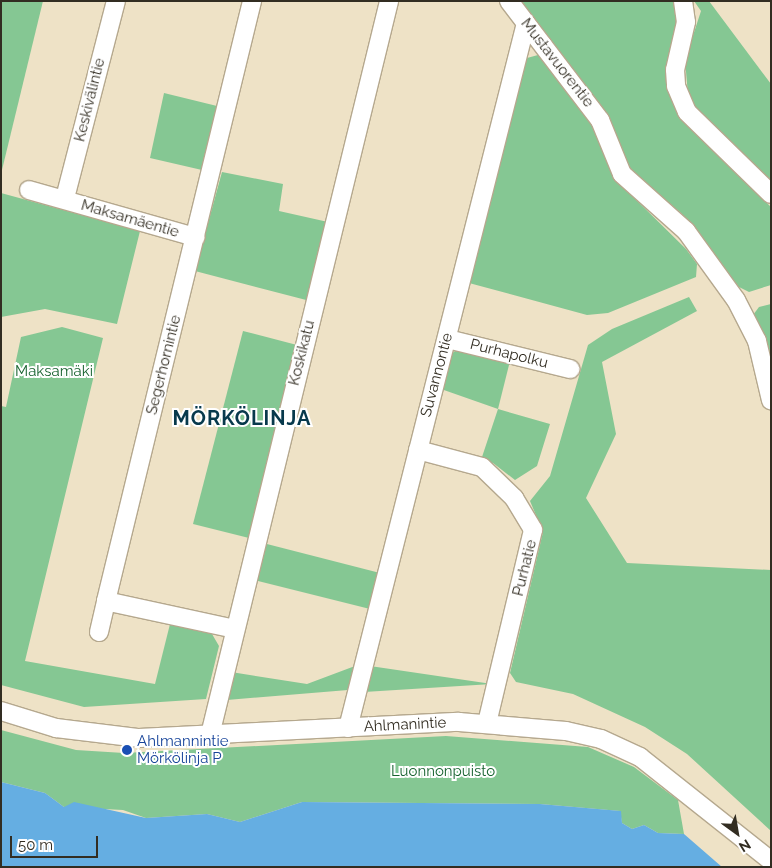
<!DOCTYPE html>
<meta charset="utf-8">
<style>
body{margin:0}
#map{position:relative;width:772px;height:868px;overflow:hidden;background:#eee2c6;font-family:Raleway,sans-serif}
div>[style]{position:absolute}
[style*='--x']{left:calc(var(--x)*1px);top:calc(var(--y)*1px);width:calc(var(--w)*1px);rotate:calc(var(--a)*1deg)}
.green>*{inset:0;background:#85c793}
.water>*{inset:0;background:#65aee2}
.roads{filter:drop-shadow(1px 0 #b5a88e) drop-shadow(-1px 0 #b5a88e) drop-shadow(0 1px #b5a88e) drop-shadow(0 -1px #b5a88e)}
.minor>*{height:18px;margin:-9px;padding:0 9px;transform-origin:9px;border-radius:9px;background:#fff}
.dots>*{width:14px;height:14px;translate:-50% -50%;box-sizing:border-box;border:2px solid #fff;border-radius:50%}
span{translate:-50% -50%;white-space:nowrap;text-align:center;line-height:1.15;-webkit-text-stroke:4px #fff;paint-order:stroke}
.street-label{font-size:15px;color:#322d22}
.park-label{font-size:15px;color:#196431}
.transit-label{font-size:15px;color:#164399}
.left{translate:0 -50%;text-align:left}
.district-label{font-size:20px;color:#07394c;font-weight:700;letter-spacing:1px}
.frame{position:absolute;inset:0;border:2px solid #322d22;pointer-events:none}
.north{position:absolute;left:712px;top:808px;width:50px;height:50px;-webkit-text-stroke:4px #fff;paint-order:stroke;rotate:148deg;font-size:14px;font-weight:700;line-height:20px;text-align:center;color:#322d22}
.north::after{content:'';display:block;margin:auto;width:18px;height:22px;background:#322d22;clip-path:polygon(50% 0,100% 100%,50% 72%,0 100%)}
.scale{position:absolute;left:10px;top:836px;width:88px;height:22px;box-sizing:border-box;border:2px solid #322d22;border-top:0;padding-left:6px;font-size:15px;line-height:18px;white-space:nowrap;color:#322d22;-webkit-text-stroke:4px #fff;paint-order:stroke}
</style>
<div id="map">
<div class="green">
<i style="clip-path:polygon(1px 1px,43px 1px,1px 174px)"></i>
<i style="clip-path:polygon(521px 1px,674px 1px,678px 23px,668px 57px,668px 85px,698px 136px,771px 207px,771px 285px,749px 292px,739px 287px,681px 213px,626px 167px,600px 106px)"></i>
<i style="clip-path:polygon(694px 1px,709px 1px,771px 84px,771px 182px,697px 110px,688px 95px,685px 60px,701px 11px)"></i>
<i style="clip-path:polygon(538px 55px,594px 128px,618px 182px,686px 249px,697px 264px,696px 277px,608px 313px,587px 315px,469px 283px,527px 58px)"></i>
<i style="clip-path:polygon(164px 93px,217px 106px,202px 170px,150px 158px)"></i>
<i style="clip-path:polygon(222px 172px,283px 184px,279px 211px,328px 222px,310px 301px,195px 271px)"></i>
<i style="clip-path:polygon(1px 193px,140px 231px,117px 324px,45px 309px,1px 317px)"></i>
<i style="clip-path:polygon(689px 297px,697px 311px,602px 362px,616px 434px,586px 498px,627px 563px,771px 570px,771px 831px,687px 754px,645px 727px,573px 694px,516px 682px,510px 673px,543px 532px,530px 501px,550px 476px,588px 345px,612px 329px)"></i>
<i style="clip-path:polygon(771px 304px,771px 367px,753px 315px,759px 307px)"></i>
<i style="clip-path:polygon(62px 327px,103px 338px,25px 661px,155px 684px,170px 624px,212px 634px,219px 646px,206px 699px,84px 707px,1px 685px,1px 406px,6px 407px,21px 337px)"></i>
<i style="clip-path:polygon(243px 331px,297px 345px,249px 538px,193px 524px)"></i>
<i style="clip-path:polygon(455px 351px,510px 361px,498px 409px,550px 424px,537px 466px,515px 480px,493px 463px,481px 460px,498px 409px,441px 389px,449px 356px)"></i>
<i style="clip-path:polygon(263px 543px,380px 573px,370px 609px,254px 580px)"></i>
<i style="clip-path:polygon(355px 666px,348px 690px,227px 700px,231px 672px,307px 684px)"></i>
<i style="clip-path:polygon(370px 666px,492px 684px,364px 692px)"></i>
<i style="clip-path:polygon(1px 730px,76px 750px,124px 753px,446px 736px,588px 747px,634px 767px,678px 800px,684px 834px,658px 833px,644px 825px,632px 829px,622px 823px,620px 811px,540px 804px,302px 802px,240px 822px,207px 814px,146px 818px,123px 810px,64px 807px,45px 793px,1px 782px)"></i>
</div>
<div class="water">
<i style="clip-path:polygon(1px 782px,45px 793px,64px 807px,74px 802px,146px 818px,207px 814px,240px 822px,302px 802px,540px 804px,621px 811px,622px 823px,632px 829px,644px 825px,658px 833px,684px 834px,722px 867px,1px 867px)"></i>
</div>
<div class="roads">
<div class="minor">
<i style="--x:509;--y:1;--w:150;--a:52.6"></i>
<i style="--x:600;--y:120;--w:58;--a:67.8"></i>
<i style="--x:622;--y:174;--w:86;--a:41.7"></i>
<i style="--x:686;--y:231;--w:85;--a:54.1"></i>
<i style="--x:736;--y:300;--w:46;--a:62.9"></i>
<i style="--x:757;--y:341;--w:61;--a:76.7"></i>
<i style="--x:683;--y:1;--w:21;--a:82"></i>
<i style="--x:686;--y:22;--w:49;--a:102.9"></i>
<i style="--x:675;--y:70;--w:16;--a:86"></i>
<i style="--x:676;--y:86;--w:28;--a:67"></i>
<i style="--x:687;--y:112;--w:117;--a:44.3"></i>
<i style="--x:29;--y:190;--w:173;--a:15.8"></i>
<i style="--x:65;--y:198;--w:203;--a:-75.5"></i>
<i style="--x:447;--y:339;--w:127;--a:13.7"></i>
<i style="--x:418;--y:450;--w:66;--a:14.9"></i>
<i style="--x:482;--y:467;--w:45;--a:44.1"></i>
<i style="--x:514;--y:498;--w:37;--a:59"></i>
<i style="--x:533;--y:530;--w:198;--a:103.4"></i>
<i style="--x:235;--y:629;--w:132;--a:-167.8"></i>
<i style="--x:106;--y:601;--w:618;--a:-76.32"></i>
<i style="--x:99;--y:632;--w:32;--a:-77"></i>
<i style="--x:1;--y:711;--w:58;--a:17.2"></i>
<i style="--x:56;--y:728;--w:84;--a:6.9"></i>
<i style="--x:139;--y:738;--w:320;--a:-2.9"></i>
<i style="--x:459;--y:722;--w:107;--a:4.8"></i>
<i style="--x:566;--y:731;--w:36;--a:13"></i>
<i style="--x:601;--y:739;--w:43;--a:24.8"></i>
<i style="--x:640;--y:757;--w:167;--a:38.4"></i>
<i style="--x:348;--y:728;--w:727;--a:-75.83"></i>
<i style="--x:210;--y:735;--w:756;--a:-76.29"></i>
</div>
</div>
<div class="dots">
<i style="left:127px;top:750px;background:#1a4fb4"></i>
</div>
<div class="street-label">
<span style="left:557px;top:63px;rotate:52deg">Mustavuorentie</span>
<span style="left:90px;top:100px;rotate:-76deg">Keskivälintie</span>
<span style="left:130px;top:219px;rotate:16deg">Maksamäentie</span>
<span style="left:302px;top:353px;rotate:-76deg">Koskikatu</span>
<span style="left:509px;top:354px;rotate:14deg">Purhapolku</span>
<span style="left:164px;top:365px;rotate:-76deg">Segerhornintie</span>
<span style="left:437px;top:375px;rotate:-75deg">Suvannontie</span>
<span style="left:525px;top:568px;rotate:-76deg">Purhatie</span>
<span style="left:405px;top:725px;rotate:-3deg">Ahlmanintie</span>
</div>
<div class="park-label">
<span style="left:54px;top:372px">Maksamäki</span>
<span style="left:443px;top:772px">Luonnonpuisto</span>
</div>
<div class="transit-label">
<span class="left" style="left:137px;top:750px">Ahlmannintie<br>Mörkölinja P</span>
</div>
<div class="district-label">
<span style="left:242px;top:418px">MÖRKÖLINJA</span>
</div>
<div class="frame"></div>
<div class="north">N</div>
<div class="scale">50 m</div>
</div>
